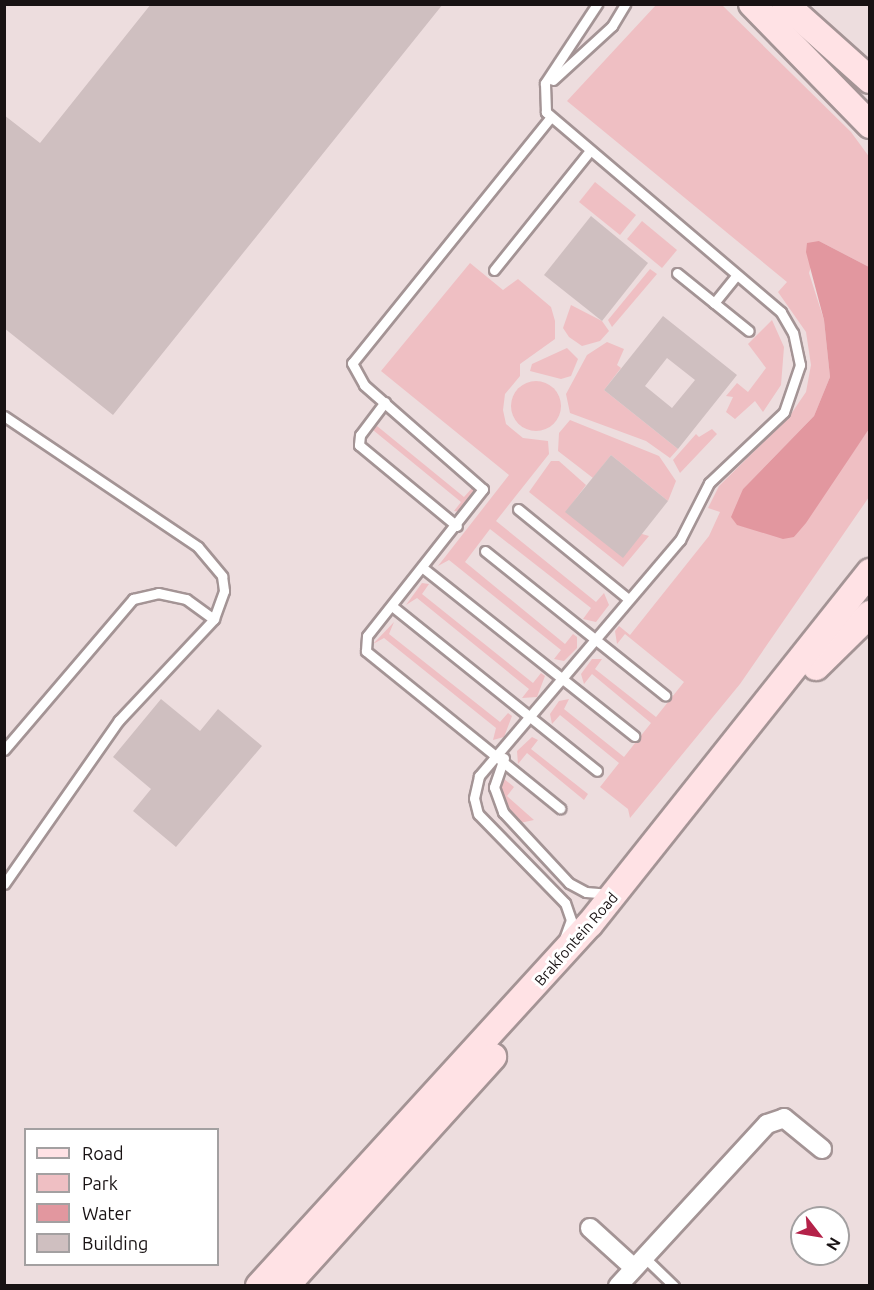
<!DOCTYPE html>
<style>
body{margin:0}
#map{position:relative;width:874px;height:1290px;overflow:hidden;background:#edddde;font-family:Ubuntu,sans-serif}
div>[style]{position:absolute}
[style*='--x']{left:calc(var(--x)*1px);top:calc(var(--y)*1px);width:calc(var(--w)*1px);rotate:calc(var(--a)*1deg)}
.green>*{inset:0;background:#efbfc3}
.round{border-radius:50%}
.water>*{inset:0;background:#e2979f}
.building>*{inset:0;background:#cfbfc0}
.roads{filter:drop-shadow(2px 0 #a49495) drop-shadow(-2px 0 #a49495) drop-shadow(0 2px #a49495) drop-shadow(0 -2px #a49495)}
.lane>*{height:9px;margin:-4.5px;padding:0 4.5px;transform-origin:4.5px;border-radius:4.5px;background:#fff}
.street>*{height:18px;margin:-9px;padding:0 9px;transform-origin:9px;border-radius:9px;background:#fff}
.secondary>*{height:26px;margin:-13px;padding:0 13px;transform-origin:13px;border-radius:13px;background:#ffe2e5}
span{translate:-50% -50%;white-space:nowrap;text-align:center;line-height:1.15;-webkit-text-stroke:6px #fff;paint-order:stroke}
.street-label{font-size:15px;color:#181213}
.frame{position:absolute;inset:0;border:6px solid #181213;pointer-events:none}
.legend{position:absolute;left:24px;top:1128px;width:195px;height:138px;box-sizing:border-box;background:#fff;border:2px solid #a3a0a1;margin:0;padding:8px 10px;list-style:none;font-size:18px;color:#181213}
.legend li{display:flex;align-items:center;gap:12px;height:30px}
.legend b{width:30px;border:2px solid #a3a0a1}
.north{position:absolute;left:790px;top:1206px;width:60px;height:60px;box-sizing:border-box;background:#fff;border:2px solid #a3a0a1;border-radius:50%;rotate:121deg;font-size:16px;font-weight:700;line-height:24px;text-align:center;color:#181213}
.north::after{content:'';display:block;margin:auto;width:21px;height:27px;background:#b42249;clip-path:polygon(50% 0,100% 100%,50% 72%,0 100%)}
</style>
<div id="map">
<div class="green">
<i style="clip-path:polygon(656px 5px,722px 5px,851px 132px,870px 158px,869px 267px,819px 241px,809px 273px,824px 320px,830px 377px,814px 416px,743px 489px,738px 525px,794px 537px,869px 429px,869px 497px,740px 684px,630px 818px,628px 809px,600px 787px,619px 763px,560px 715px,552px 724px,550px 714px,559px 701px,569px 699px,564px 709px,624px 757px,651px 723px,592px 674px,584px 684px,581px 674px,592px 659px,602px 659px,595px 669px,656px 717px,684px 682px,625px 634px,617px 644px,615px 631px,619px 626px,630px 635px,709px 536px,720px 512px,708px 508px,719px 486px,789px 417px,806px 392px,811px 365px,806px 332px,778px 292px,787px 282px,567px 101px)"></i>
<i style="clip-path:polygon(595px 182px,636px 215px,620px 235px,579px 202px)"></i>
<i style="clip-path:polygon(642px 221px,677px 250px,662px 268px,627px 239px)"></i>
<i style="clip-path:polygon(470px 263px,503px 290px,518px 279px,551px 307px,555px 321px,555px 339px,520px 364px,520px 376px,505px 394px,503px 410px,506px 424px,523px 438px,548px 441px,549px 454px,496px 521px,596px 602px,604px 593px,609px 605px,596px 622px,583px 619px,591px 608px,490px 529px,465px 562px,565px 644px,573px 634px,577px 637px,577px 648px,564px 661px,554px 659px,561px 650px,449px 560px,438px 566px,509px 475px,381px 371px)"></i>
<i style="clip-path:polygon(650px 269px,657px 274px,612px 327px,608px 320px)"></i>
<i style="clip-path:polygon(571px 305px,602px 321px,609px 331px,600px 341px,582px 346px,569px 337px,563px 328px)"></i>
<i style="clip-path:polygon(772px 320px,784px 347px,781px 385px,763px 412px,755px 401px,735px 419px,726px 412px,733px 397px,726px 396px,737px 383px,748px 392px,766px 368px,748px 344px)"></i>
<i style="clip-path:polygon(607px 342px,624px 349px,617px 365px,621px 368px,604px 390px,678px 449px,670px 458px,646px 441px,570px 413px,566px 394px,587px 355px)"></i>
<i style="clip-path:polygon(567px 348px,578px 359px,571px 376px,561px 379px,530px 371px,532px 364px)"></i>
<i class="round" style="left:511px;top:381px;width:50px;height:50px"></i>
<i style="clip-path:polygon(570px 420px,659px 456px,676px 481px,668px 501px,611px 455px,593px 478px,558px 451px,559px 433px)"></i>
<i style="clip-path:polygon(377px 426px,464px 497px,473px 487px,475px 493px,459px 512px,454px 511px,461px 502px,373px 430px)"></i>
<i style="clip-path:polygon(712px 429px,717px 434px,680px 473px,673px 460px,696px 434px,699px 437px)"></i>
<i style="clip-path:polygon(551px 461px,559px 461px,586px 485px,566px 512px,649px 536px,623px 567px,529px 492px)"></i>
<i style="clip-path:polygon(422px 583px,429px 584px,422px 594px,533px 683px,541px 673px,545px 676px,537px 697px,522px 698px,529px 689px,417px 598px,406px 605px)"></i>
<i style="clip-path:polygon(394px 622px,389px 634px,500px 722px,508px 713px,512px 716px,504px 737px,493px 740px,496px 728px,384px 638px,373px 644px)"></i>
<i style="clip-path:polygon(532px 737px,538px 740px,531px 749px,588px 794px,584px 800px,527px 753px,518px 764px,517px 751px)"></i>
<i style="clip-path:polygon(503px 778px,514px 787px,507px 796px,534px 820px,520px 823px,506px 811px,499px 793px)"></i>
</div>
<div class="water">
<i style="clip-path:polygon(819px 241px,869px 267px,869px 429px,806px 523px,794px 537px,783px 539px,737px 525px,731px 517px,743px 489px,814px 416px,830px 377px,824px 320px,806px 252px,807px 243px)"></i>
</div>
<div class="building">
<i style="clip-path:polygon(151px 4px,443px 4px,113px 415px,4px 328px,4px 115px,40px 143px)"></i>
<i style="clip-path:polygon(591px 216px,648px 263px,602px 321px,544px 275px)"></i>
<i style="clip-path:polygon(evenodd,663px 316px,737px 375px,678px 449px,604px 390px,663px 316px,667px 358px,695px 380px,672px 408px,645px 386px,667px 358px)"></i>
<i style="clip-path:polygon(611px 455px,668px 501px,623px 558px,565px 512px)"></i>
<i style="clip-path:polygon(161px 699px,200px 731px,218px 709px,262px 746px,176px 847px,133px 811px,151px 789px,113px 757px)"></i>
</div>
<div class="roads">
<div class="lane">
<i style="--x:553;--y:80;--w:80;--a:-42.5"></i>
<i style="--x:612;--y:26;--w:26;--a:-59"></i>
<i style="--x:550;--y:118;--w:315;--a:128.9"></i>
<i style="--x:352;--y:363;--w:25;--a:61"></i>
<i style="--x:364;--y:385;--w:158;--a:41.2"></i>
<i style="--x:483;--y:489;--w:187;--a:128.3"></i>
<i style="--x:367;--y:636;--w:15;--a:94"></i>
<i style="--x:366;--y:651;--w:250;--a:39"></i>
<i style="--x:494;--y:270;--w:151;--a:-51.2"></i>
<i style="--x:677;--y:273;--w:92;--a:38.9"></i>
<i style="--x:714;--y:303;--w:36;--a:-51"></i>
<i style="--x:385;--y:402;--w:41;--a:127.1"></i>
<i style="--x:360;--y:435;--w:10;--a:96"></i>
<i style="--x:359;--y:445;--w:127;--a:39.6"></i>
<i style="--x:4;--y:416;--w:234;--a:34"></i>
<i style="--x:198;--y:547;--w:38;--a:50"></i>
<i style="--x:222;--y:576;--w:15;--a:82"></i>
<i style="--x:224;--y:591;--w:30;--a:110"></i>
<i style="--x:214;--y:619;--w:139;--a:133.2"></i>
<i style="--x:119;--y:720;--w:200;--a:125"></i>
<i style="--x:518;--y:509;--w:141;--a:39.2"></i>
<i style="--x:485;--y:551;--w:231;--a:38.7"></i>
<i style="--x:423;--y:568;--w:270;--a:38.5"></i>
<i style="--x:392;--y:606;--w:263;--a:38.8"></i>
<i style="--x:4;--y:750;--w:199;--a:-49.5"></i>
<i style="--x:133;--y:599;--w:26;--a:-13"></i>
<i style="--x:158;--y:593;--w:29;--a:12"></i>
<i style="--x:186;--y:599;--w:34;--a:36"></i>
<i style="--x:504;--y:758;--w:31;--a:109"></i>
<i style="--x:494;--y:787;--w:27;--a:70"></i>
<i style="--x:503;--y:812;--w:97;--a:47.1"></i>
<i style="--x:569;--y:883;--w:19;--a:28"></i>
<i style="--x:586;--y:892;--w:24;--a:5"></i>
<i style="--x:564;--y:939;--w:20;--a:-70"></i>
<i style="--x:571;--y:920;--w:18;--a:-109"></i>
<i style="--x:565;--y:903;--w:124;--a:-134.3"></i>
<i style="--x:478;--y:814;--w:16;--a:-104"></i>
<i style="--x:474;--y:798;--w:23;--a:-77"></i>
<i style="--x:479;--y:776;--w:310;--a:-49.6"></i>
<i style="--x:680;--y:540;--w:64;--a:-63"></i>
<i style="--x:709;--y:483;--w:103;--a:-43.4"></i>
<i style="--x:784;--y:412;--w:50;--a:-71.2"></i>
<i style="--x:800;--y:365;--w:33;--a:-102"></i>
<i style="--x:793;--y:333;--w:24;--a:-120"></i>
<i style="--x:781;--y:312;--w:309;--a:-139.6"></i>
<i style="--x:546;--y:112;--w:29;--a:-92"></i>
<i style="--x:545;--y:83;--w:95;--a:-56.6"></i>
<i style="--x:644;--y:1257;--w:42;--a:44"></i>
</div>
<div class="street">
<i style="--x:590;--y:1228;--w:59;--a:42.3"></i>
<i style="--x:618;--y:1286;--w:220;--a:-47.4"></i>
<i style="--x:767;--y:1124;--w:18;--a:-19"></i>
<i style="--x:784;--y:1118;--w:49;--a:39.2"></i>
</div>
<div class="secondary">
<i style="--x:752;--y:4;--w:169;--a:45.7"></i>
<i style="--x:785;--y:4;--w:114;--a:41.8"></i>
<i style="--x:816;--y:667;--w:76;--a:-44.5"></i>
<i style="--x:259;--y:1286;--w:491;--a:-47.6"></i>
<i style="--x:590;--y:924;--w:450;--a:-51.5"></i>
<i style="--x:286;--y:1286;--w:309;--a:-47.9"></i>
</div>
</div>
<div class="street-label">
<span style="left:576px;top:939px;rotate:-49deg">Brakfontein Road</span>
</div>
<div class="frame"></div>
<ul class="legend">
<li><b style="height:8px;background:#ffe2e5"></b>Road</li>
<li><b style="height:16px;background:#efbfc3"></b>Park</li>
<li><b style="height:16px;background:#e2979f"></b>Water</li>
<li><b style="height:16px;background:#cfbfc0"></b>Building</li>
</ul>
<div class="north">N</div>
</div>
